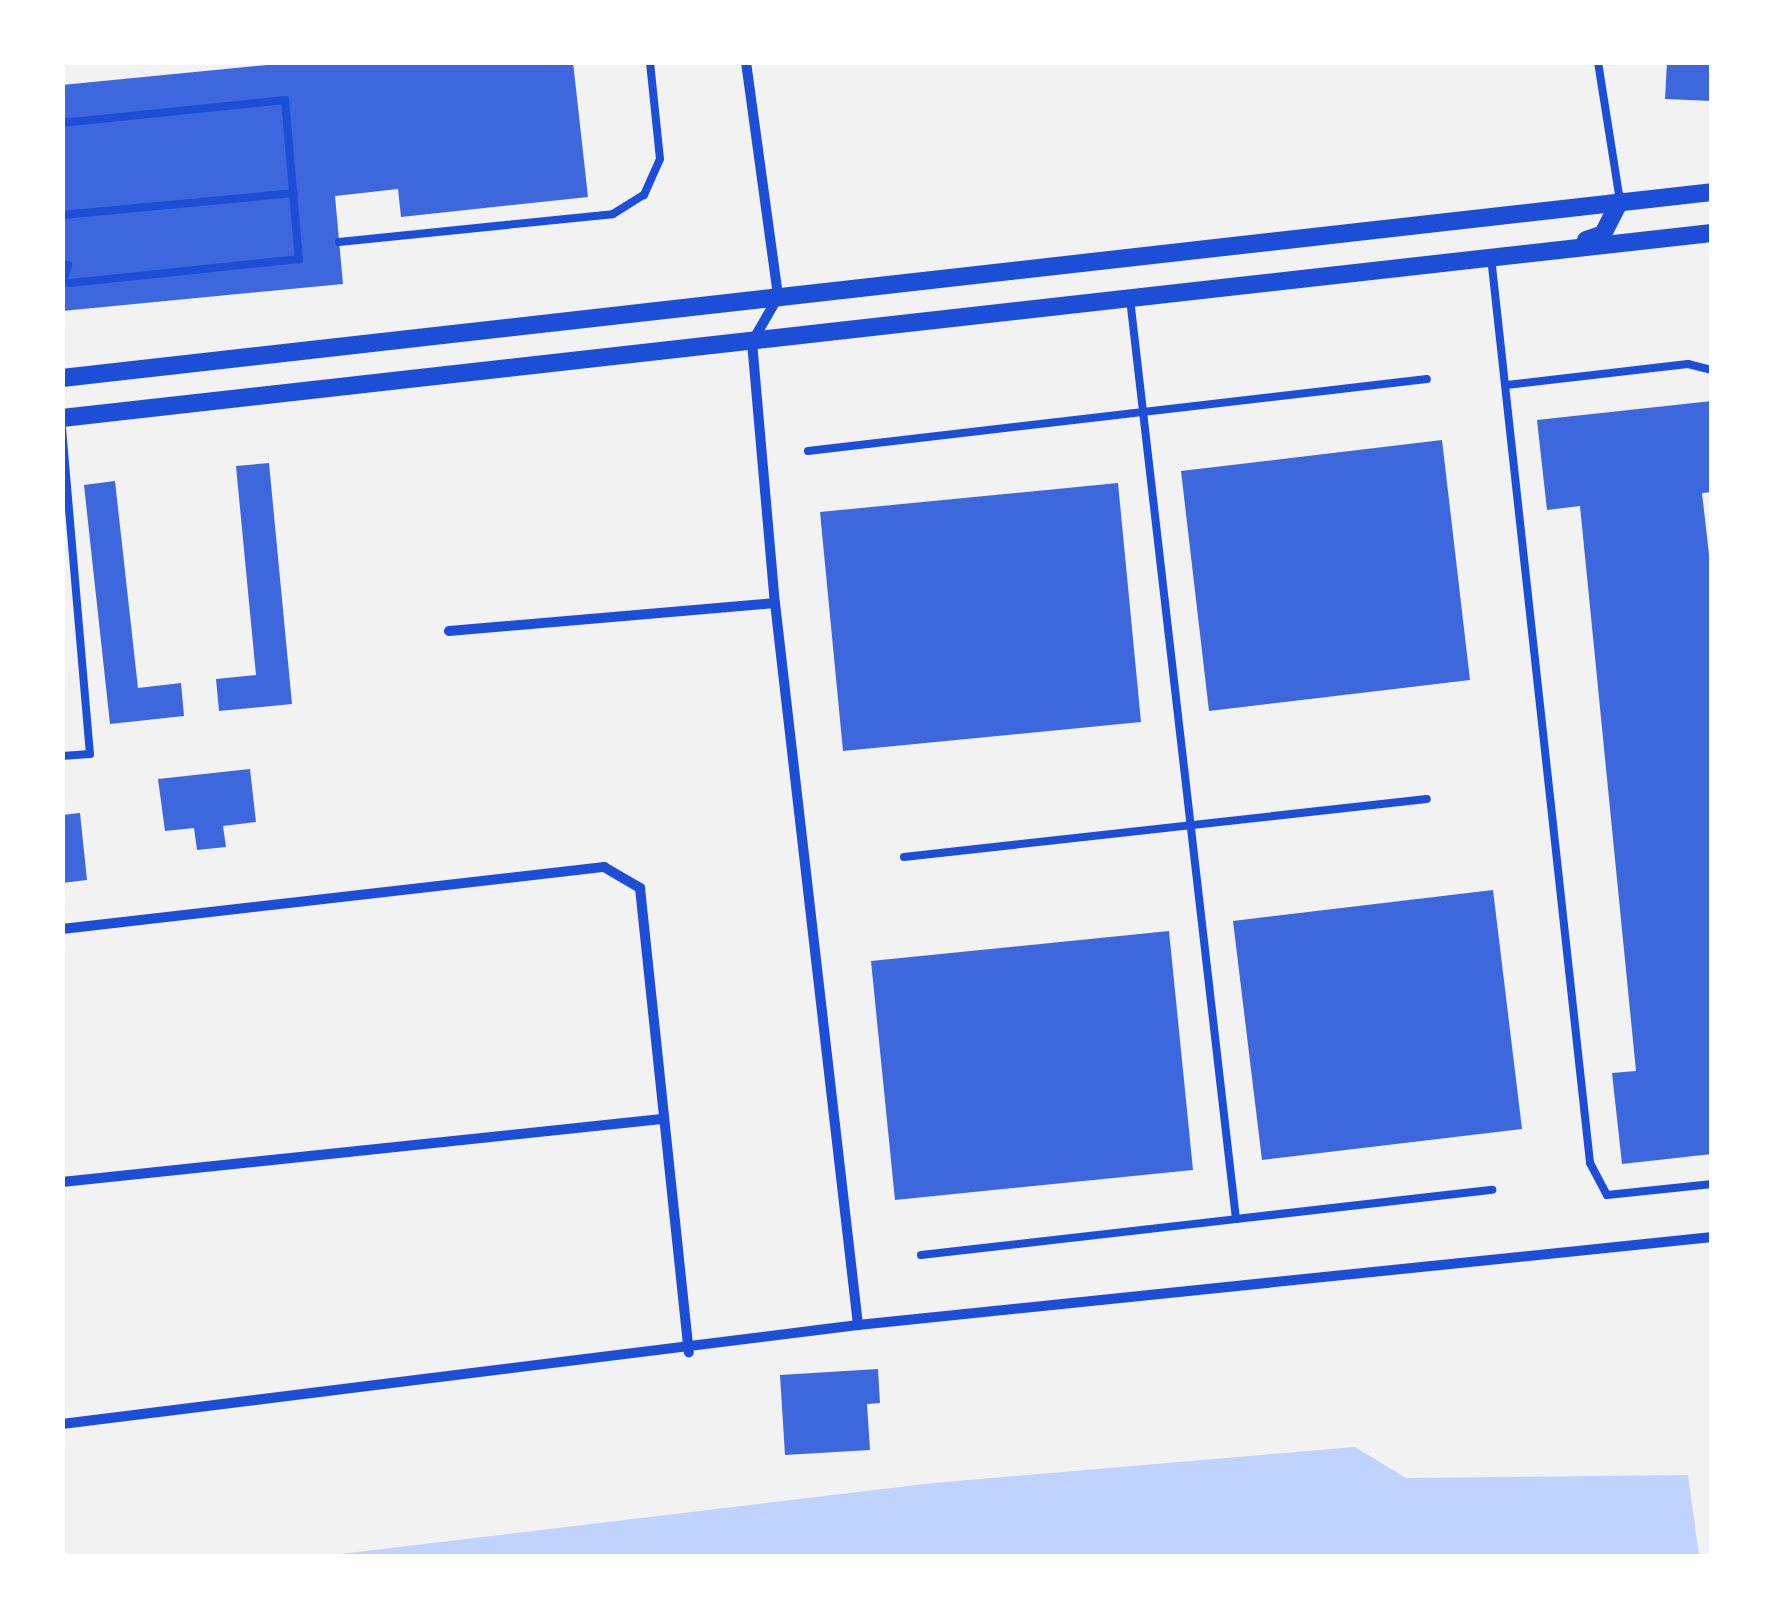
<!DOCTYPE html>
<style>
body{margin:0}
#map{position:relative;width:1774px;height:1619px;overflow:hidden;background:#f2f2f2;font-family:Ubuntu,sans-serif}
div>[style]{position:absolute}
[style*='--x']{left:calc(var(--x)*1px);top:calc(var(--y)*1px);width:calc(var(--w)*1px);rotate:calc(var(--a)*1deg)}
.water>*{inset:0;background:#bfd3fe}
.building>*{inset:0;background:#3d67dc}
.service>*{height:8px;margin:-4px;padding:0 4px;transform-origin:4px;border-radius:4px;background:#1d4ed8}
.minor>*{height:10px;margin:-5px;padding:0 5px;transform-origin:5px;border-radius:5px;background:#1d4ed8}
.tertiary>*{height:18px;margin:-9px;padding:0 9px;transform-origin:9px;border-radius:9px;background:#1d4ed8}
span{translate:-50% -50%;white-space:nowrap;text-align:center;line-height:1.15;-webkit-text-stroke:8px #fff;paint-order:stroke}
.frame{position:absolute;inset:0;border:65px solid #fff;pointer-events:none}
</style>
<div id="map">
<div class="water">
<i style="clip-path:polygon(1355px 1447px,1406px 1478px,1688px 1475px,1699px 1556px,324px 1556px,933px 1483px)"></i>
</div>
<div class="building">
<i style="clip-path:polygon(298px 62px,573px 62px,588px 197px,401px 217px,398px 189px,335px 196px,343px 284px,62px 311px,62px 85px)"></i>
<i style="clip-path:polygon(1667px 62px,1712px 62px,1712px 101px,1665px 99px)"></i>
<i style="clip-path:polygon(1712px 401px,1712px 492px,1702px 493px,1712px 581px,1712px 1154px,1622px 1164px,1612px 1073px,1636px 1071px,1580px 506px,1547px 510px,1537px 420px)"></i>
<i style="clip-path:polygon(1442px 440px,1470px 680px,1209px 711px,1181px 471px)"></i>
<i style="clip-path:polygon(269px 463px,292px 704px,219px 711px,216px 679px,256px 675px,236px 466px)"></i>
<i style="clip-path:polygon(115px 481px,138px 688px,181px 683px,184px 716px,110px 724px,84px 485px)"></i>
<i style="clip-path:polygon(1118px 483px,1141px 722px,843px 751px,820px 512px)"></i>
<i style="clip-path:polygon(250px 769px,256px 822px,223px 826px,226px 847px,197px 850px,194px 828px,165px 831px,158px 779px)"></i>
<i style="clip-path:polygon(80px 813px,87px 880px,62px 883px,62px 815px)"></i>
<i style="clip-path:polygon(1493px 890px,1522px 1129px,1262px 1160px,1233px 921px)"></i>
<i style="clip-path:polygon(1169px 931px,1193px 1170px,895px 1200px,871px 961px)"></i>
<i style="clip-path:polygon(878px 1369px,880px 1403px,867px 1404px,870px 1450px,785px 1455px,780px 1375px)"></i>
</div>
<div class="service">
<i style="--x:1598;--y:62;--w:141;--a:81"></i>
<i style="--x:62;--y:123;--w:224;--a:-5.9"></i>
<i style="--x:285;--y:100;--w:160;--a:85"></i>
<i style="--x:299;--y:259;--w:230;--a:174"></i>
<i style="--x:62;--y:215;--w:233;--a:-5.4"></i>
<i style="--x:339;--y:242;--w:275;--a:-5.8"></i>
<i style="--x:613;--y:214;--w:36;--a:-32"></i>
<i style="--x:644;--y:195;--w:39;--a:-66"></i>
<i style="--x:660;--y:159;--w:98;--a:-95.9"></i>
<i style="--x:1491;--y:257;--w:911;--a:83.76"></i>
<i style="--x:1590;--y:1163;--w:36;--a:62"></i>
<i style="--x:1607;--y:1195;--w:106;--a:-6"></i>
<i style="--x:62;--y:284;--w:20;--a:-72"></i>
<i style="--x:1507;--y:385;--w:182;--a:-6.6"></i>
<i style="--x:1688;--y:364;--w:25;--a:14"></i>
<i style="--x:62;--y:428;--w:327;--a:85.1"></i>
<i style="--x:90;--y:754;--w:28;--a:176"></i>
<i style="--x:808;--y:451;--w:623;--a:-6.63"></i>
<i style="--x:904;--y:857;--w:526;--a:-6.33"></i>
<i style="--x:1236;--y:1219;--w:258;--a:-6.5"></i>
<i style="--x:921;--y:1255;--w:317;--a:-6.5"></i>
<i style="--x:1236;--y:1219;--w:927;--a:-96.57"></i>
</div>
<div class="minor">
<i style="--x:746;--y:62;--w:237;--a:82.2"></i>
<i style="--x:778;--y:297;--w:52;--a:120"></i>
<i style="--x:752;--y:342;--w:262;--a:85"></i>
<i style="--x:775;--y:603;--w:727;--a:83.44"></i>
<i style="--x:449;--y:631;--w:327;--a:-4.9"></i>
<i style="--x:62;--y:929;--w:546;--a:-6.53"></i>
<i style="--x:604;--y:867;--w:42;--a:30.3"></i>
<i style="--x:640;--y:888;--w:467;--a:84"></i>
<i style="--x:62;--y:1182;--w:603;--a:-5.99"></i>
<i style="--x:62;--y:1424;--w:802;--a:-7.09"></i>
<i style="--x:858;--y:1325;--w:859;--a:-5.88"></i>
</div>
<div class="tertiary">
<i style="--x:1586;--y:240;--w:18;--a:-19"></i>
<i style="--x:1603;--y:234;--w:37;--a:-63"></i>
<i style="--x:62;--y:378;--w:1660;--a:-6.43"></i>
<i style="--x:62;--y:418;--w:1660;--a:-6.4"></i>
</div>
<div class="frame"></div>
</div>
